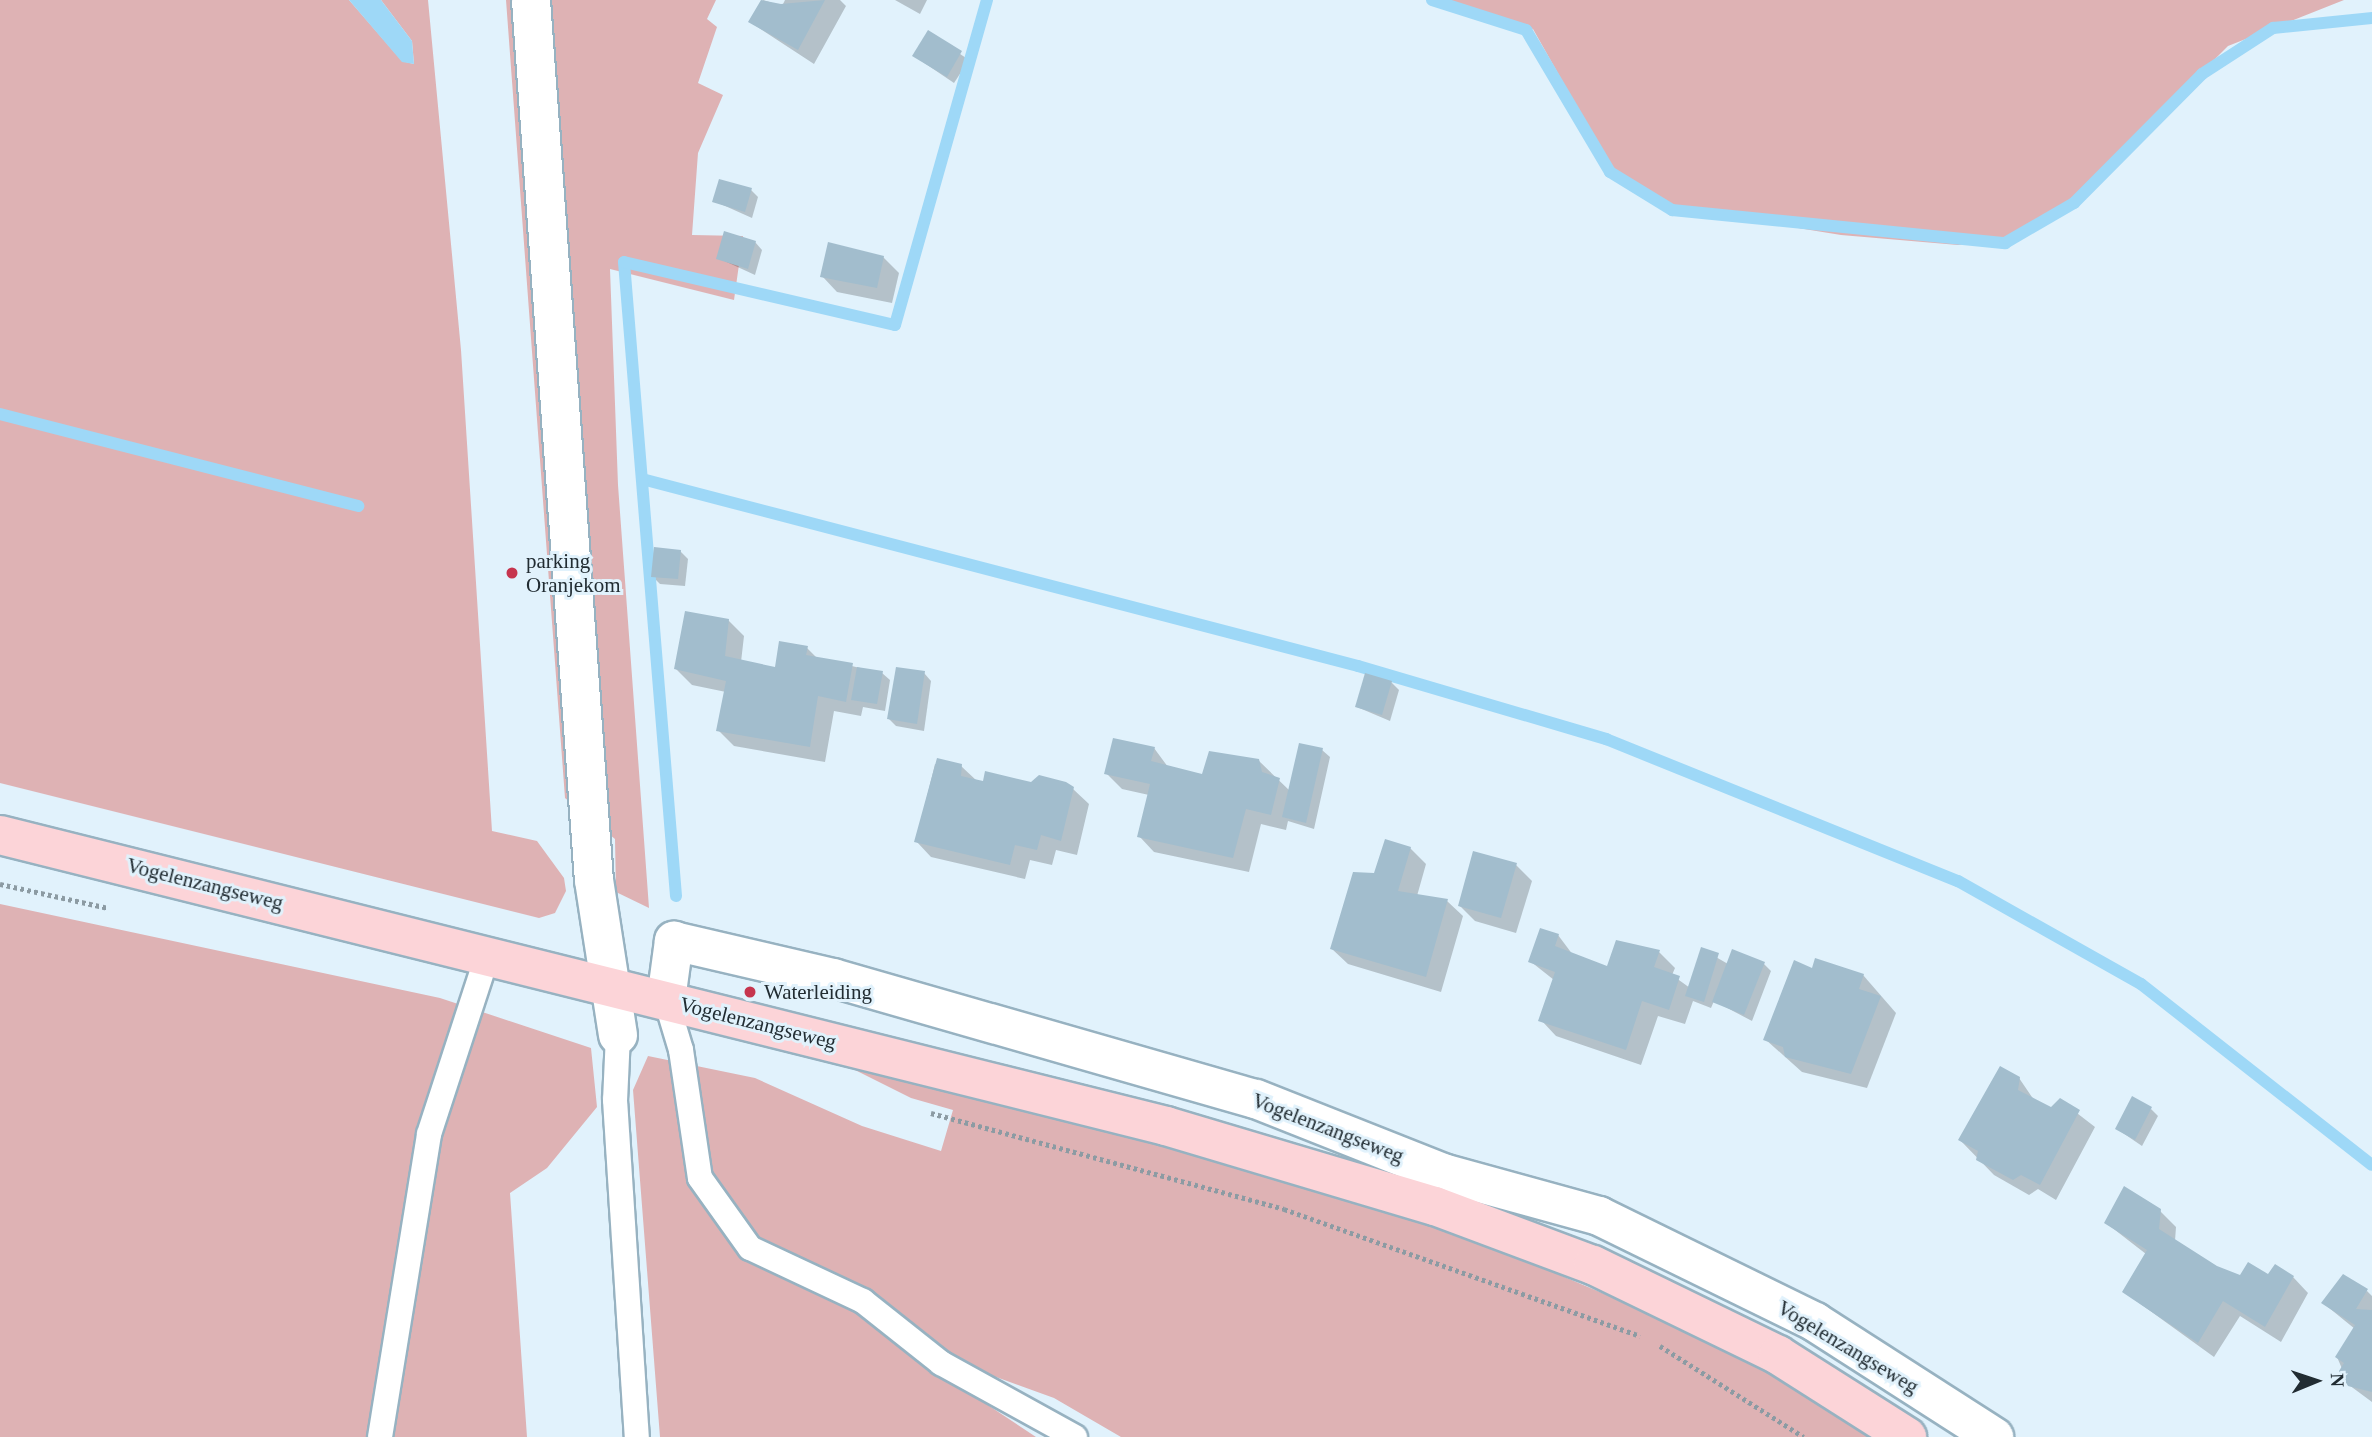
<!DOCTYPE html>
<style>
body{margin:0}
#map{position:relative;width:2372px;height:1437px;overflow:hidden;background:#e1f2fc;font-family:Georgia,serif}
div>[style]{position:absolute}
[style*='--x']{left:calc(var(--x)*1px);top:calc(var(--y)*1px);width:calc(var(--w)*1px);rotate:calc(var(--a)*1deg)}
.green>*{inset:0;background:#deb2b4}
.water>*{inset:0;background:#9ed8f7}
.shadow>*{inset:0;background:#0003}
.stream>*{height:12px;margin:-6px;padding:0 6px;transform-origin:6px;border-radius:6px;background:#9ed8f7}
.building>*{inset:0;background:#a2bdcd}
.path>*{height:4.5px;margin-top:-2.25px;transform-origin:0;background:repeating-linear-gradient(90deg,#8c9ba3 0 3.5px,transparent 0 7px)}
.roads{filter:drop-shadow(2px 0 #97b2c1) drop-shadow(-2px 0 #97b2c1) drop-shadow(0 2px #97b2c1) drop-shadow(0 -2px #97b2c1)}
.service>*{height:24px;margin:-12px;padding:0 12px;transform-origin:12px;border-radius:12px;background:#fff}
.minor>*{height:38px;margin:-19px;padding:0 19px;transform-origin:19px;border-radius:19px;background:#fff}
.secondary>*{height:38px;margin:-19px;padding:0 19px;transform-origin:19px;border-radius:19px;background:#fcd4d8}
.dots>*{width:19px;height:19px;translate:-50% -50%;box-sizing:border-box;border:4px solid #e1f2fc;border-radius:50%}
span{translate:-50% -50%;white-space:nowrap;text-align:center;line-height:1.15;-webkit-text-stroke:6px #e1f2fc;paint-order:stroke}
.poi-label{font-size:21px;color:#212c32}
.left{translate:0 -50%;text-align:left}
.street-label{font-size:21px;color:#212c32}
.north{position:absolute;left:2281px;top:1346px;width:70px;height:70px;-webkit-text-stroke:5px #e1f2fc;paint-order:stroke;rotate:88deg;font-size:19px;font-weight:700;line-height:28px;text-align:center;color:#212c32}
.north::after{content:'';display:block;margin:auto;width:24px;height:32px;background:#212c32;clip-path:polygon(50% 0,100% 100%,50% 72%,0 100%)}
</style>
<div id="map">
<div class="green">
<i style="clip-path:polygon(0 0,349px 0,402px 61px,414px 64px,412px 41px,381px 0,428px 0,461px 350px,492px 831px,537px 841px,564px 878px,566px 891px,555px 913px,539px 918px,0 783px)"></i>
<i style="clip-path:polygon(506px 0,716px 0,707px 19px,717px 27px,698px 83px,723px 95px,698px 153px,692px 235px,743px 236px,734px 300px,610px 269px,618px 485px,649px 908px,616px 892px,615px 839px,565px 798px)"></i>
<i style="clip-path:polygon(1446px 0,2344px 0,2228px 46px,2072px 202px,2029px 234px,1958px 245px,1841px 235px,1656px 205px,1614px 173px,1533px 29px)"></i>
<i style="clip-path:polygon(0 904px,440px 998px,591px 1048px,597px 1107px,547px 1168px,510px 1193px,527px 1437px,0 1437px)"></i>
<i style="clip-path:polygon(648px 1056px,755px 1078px,862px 1126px,941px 1151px,953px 1110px,911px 1098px,827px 1056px,1404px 1209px,1647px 1312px,1704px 1326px,1880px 1437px,1121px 1437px,1054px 1398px,996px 1377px,947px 1378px,1036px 1437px,660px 1437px,633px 1090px)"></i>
</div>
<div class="water">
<i style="clip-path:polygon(349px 0,381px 0,412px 41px,414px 64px,402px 62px)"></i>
</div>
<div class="shadow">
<i style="clip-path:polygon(763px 0,782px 6px,785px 0,840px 0,846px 6px,814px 64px,750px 22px)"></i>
<i style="clip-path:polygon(895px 0,927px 0,920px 14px)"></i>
<i style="clip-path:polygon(929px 33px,969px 60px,954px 83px,914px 56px)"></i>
<i style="clip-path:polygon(751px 190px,758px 197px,752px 218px,714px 201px)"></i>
<i style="clip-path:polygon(755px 242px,762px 250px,755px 275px,718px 258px)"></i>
<i style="clip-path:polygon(883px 257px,899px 273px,892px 303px,837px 292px,822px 276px)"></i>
<i style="clip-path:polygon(680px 551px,688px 559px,685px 586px,660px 584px,652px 576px)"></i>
<i style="clip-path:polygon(728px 620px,744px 636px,741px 662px,776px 669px,807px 648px,817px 658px,882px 673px,890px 680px,885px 711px,863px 707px,861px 716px,834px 711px,825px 762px,734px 746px,718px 730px,726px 692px,692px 685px,676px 669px)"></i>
<i style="clip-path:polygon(924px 673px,931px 681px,924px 731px,896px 726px,889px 719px)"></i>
<i style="clip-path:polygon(1391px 682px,1399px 690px,1390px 721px,1357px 707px)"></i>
<i style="clip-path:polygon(1154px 748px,1168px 767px,1204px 777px,1258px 760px,1290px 791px,1322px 750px,1330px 757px,1314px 829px,1288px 821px,1286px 830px,1261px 824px,1249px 872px,1154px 852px,1139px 836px,1149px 795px,1122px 789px,1106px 773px)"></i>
<i style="clip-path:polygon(935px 764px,961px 766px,977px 781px,1073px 789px,1089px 804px,1077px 855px,1056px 850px,1052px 865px,1030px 860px,1025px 879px,931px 857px,916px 841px)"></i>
<i style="clip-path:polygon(1410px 848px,1426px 864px,1417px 896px,1447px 901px,1463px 916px,1441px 992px,1348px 964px,1332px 949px,1376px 874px)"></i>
<i style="clip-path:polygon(1516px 865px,1532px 881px,1516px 933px,1475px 921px,1459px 905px)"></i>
<i style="clip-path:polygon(1558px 935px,1573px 955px,1608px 968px,1659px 952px,1675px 968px,1672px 975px,1690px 988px,1702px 949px,1728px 964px,1764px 964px,1771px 971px,1752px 1021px,1714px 1001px,1711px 1008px,1693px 1001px,1685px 1024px,1658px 1016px,1641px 1065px,1556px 1036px,1541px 1020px,1554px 980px,1530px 961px)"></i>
<i style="clip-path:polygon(1813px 970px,1863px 975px,1896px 1013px,1867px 1088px,1802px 1072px,1765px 1039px)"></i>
<i style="clip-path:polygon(2019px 1078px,2034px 1100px,2051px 1109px,2060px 1100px,2095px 1127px,2056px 1200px,2038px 1189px,2029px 1195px,1994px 1175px,1960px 1140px)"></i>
<i style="clip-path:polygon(2151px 1109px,2158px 1116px,2142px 1146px,2117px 1129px)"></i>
<i style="clip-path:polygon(2160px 1211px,2176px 1227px,2175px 1241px,2216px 1267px,2241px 1277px,2293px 1277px,2308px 1293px,2281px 1342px,2240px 1316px,2214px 1357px,2124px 1292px,2146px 1254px,2106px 1223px)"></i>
<i style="clip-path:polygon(2367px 1291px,2372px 1296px,2372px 1402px,2349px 1385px,2337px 1357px,2355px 1329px,2323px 1303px)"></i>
</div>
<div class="stream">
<i style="--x:1432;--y:0;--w:99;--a:17.7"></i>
<i style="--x:1526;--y:30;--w:165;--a:59.4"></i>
<i style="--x:1610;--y:172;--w:73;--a:31.5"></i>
<i style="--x:1672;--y:210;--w:335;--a:5.7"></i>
<i style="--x:2005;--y:243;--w:80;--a:-30.1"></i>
<i style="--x:2074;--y:203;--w:182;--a:-45.2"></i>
<i style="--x:2202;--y:74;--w:85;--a:-32.9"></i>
<i style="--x:2273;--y:28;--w:100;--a:-5.8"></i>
<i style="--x:0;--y:414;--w:370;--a:14.4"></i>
<i style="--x:642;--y:479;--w:740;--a:14.64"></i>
<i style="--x:1358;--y:666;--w:259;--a:16.4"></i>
<i style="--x:1606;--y:739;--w:380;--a:22"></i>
<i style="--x:1958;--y:881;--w:210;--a:29.4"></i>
<i style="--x:2141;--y:984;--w:293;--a:38.1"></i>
<i style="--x:676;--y:896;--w:636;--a:-94.69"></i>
<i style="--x:624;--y:262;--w:278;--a:13.1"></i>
<i style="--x:895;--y:325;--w:338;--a:-74.2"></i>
</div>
<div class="building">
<i style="clip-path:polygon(761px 0,781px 4px,825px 0,798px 50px,748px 22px)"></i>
<i style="clip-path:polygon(928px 30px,962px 51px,947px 77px,912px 56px)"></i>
<i style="clip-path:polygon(719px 179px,752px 188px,745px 212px,712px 202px)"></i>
<i style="clip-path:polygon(724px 231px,756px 241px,748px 269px,716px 259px)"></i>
<i style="clip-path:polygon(828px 242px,884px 256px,877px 288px,820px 277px)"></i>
<i style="clip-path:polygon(654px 547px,681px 550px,678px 579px,651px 577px)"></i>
<i style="clip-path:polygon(685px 611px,729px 619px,725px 656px,775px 667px,779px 641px,808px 646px,806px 655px,853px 663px,846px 702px,818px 696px,810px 747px,716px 731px,726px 681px,674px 669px)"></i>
<i style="clip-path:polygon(857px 667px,883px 671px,877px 704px,851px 700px)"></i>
<i style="clip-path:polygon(896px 667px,925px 671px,917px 724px,887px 719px)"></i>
<i style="clip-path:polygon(1365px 673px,1392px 681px,1382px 715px,1355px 707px)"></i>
<i style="clip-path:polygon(1113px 738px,1155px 747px,1151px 761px,1202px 774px,1209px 751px,1259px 759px,1262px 772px,1280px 778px,1271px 815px,1246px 809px,1233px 858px,1137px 837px,1150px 784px,1104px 774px)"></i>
<i style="clip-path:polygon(1299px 743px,1323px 748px,1306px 823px,1282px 817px)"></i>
<i style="clip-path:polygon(937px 758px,962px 764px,961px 776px,983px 781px,985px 771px,1031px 782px,1039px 775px,1066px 782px,1074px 787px,1061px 841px,1041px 835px,1037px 850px,1015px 845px,1010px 865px,914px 842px)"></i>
<i style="clip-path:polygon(1385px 839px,1411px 847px,1398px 891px,1448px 899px,1426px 977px,1330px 949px,1353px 872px,1374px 873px)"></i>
<i style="clip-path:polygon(1473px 851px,1517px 863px,1501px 918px,1458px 906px)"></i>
<i style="clip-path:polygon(1540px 928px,1559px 934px,1555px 946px,1607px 966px,1616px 940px,1660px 950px,1654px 967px,1680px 976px,1669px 1010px,1642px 1001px,1626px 1050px,1538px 1021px,1555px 972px,1528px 962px)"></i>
<i style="clip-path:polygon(1701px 947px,1719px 953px,1704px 1002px,1685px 996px)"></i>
<i style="clip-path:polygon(1732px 949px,1765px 962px,1744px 1015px,1712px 1002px)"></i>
<i style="clip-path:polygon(1815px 958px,1864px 974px,1859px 989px,1881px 996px,1851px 1074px,1785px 1057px,1783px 1047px,1763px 1040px,1794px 960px,1812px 968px)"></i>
<i style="clip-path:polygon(2000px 1066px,2020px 1077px,2018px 1090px,2051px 1107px,2060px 1098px,2080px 1110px,2040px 1185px,2021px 1175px,2013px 1180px,1976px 1160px,1978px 1151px,1958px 1140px)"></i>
<i style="clip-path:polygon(2132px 1096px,2152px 1107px,2135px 1140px,2115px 1129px)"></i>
<i style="clip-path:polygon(2124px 1186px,2161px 1209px,2159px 1229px,2217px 1266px,2240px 1275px,2248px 1262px,2268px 1274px,2275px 1264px,2294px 1276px,2265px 1327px,2223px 1301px,2198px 1343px,2122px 1292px,2147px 1250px,2104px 1223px)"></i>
<i style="clip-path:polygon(2343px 1274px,2368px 1289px,2356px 1309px,2372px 1310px,2372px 1392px,2348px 1386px,2339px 1371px,2344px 1363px,2335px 1357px,2355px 1325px,2321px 1303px)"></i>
</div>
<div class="path">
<i style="--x:0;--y:884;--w:111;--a:12.5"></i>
<i style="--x:931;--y:1113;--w:366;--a:15.2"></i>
<i style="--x:1284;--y:1209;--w:378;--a:19.6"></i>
<i style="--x:1660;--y:1346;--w:170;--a:32.3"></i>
</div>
<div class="roads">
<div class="service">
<i style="--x:666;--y:1000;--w:52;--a:73.3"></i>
<i style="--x:681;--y:1050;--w:129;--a:81.6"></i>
<i style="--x:700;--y:1178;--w:86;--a:54.5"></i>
<i style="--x:750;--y:1248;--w:125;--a:25.1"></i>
<i style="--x:863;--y:1301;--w:100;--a:38.5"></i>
<i style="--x:941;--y:1363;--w:153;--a:28.9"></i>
<i style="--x:618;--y:1035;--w:65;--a:92.6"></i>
<i style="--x:615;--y:1100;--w:338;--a:86.3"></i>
<i style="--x:380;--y:1437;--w:307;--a:-80.8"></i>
<i style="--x:429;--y:1134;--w:189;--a:-71.9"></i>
</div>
<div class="minor">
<i style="--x:531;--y:0;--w:882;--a:85.91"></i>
<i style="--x:594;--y:880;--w:157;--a:81.2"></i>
<i style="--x:666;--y:1000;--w:60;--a:-82.3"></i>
<i style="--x:674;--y:941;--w:163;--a:13.1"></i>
<i style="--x:833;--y:978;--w:440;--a:16"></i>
<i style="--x:1256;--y:1099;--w:201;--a:21.6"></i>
<i style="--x:1443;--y:1173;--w:162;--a:15.4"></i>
<i style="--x:1599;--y:1216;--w:241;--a:26.1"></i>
<i style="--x:1815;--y:1322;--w:213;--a:32.7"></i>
</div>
<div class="secondary">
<i style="--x:0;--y:835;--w:1202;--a:14.01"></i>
<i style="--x:1166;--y:1126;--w:281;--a:16.6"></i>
<i style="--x:1435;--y:1206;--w:169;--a:20.5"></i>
<i style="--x:1593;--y:1265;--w:206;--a:25.9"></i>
<i style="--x:1778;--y:1355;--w:153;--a:32.4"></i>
</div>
</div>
<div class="dots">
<i style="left:512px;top:573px;background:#c6354e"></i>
<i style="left:750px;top:992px;background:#c6354e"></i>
</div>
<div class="poi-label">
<span class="left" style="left:526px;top:573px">parking<br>Oranjekom</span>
<span class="left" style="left:764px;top:992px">Waterleiding</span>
</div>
<div class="street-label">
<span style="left:205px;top:884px;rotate:14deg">Vogelenzangseweg</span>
<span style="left:758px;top:1023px;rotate:14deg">Vogelenzangseweg</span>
<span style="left:1328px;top:1128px;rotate:21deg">Vogelenzangseweg</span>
<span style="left:1848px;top:1347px;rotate:31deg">Vogelenzangseweg</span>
</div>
<div class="north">N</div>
</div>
